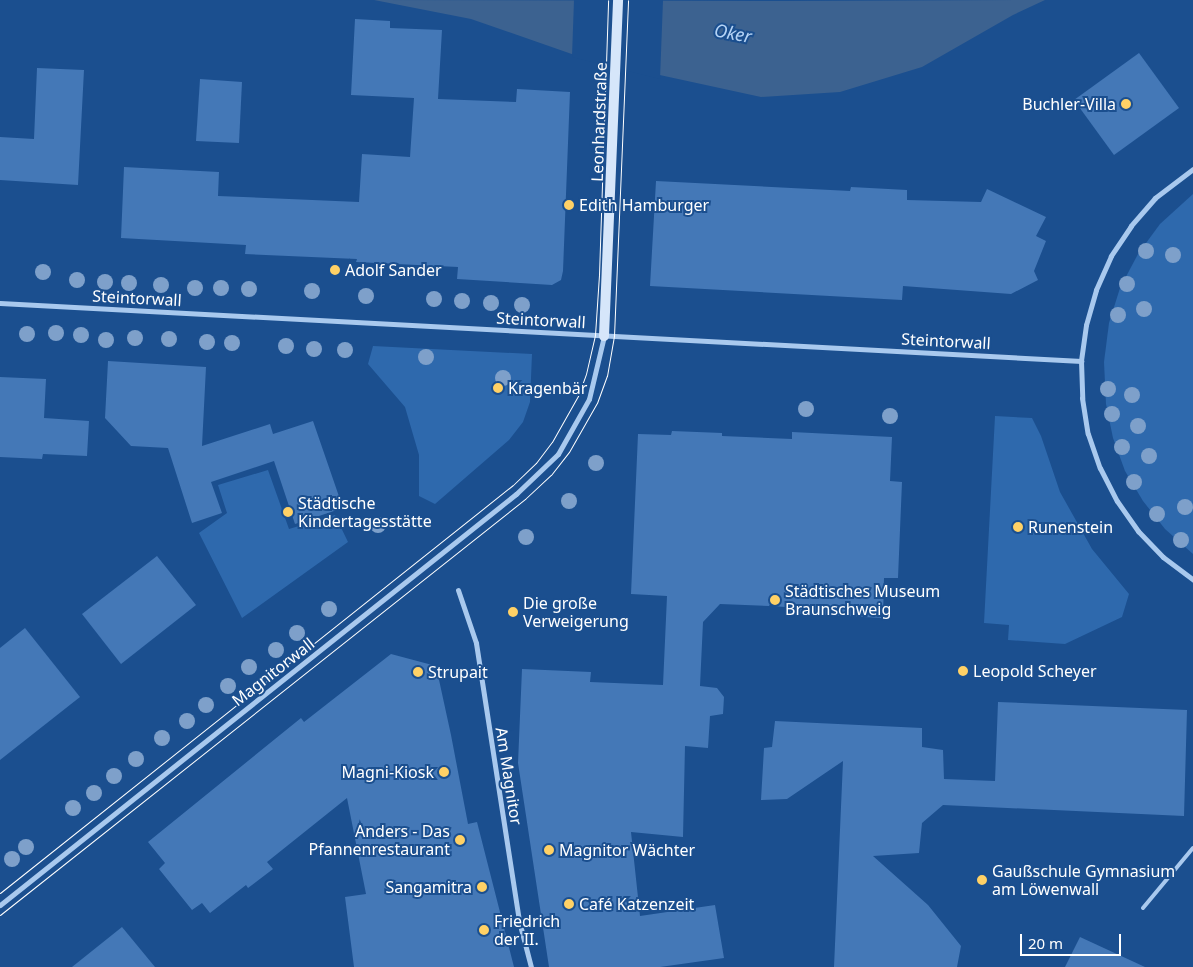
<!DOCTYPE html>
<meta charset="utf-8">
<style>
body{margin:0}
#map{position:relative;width:1193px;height:967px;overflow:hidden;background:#1b4f8f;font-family:"Noto Sans",sans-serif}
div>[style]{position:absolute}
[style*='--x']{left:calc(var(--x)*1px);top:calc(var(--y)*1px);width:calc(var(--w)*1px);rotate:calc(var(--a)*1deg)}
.green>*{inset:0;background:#2e69ad}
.water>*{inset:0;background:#3c6290}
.pier>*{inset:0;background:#1b4f8f}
.building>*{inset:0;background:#4478b7}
.lane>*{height:4px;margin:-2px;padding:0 2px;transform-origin:2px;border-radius:2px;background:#a9c9ee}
.street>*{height:5px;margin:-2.5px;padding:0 2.5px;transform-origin:2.5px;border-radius:2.5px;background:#a9c9ee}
.secondary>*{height:10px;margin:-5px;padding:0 5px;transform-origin:5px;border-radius:5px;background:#d6e6fa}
.tram>*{height:1px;margin:-0.5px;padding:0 0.5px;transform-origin:0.5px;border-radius:0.5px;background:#fff}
.trees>*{width:16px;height:16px;margin:-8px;border-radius:50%;background:#7ea0ca}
.dots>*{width:14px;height:14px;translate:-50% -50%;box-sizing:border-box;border:2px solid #1b4f8f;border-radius:50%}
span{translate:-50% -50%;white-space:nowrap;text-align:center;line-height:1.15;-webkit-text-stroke:4px #1b4f8f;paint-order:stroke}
.poi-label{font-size:16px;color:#fff}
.right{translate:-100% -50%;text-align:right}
.left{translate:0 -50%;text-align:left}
.street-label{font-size:16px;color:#fff}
.water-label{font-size:18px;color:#b5d3f5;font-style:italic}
.scale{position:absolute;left:1020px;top:934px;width:101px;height:22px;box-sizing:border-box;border:2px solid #fff;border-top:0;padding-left:6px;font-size:15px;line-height:18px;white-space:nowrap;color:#fff;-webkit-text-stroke:4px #1b4f8f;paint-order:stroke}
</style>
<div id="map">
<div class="green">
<i style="clip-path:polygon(1193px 194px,1193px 554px,1165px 529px,1143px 501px,1125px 471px,1113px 438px,1106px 404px,1104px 362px,1109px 323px,1120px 288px,1138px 254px,1160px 224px)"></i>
<i style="clip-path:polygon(373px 346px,532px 354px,530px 402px,523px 422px,509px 440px,435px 504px,419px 496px,419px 455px,405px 407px,368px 364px)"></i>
<i style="clip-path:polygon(995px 416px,1032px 418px,1041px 436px,1060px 492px,1092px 549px,1129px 594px,1122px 617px,1065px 644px,1008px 640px,1009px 625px,984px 623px)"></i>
<i style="clip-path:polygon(268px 470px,289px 529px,335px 515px,348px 542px,242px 618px,199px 533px,227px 513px,218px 485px)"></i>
</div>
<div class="water">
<i style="clip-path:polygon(374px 0,782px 1px,1045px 0,1013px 15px,922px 67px,840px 92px,761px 97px,586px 59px,471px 19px)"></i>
</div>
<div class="pier">
<i style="clip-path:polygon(574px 0,663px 0,660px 79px,572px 57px)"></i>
</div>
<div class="building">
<i style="clip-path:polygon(355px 19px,390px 21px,390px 28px,442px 30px,438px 99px,516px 102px,517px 89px,570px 92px,563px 271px,561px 280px,552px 285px,457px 279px,458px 267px,356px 262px,357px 259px,245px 254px,246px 245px,121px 238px,124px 167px,219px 172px,218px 196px,359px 202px,362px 154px,410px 157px,414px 98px,351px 95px)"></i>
<i style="clip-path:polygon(1139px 53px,1179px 108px,1114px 155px,1074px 100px)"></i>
<i style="clip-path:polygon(37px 68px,84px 70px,78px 185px,0 180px,0 137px,34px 139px)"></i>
<i style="clip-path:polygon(200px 79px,242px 82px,239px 143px,196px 141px)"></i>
<i style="clip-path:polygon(656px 181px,850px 191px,851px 187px,907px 190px,907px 200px,981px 202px,987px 189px,1046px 217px,1036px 236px,1046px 241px,1034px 271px,1038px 280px,1011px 294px,903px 286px,902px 300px,650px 286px)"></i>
<i style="clip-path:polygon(108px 361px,206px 367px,202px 446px,270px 424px,273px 434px,313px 421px,343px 508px,295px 524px,274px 461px,211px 482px,222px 513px,192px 523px,168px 448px,131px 446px,105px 418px)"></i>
<i style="clip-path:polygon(0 377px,46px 379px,44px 418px,89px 421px,87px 456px,43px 454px,42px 459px,0 457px)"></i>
<i style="clip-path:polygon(672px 431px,722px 433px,722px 436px,792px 439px,792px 432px,892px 437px,890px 481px,902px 482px,898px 578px,884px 578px,883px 618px,785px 613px,785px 607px,772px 606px,773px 598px,769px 606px,720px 604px,703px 622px,700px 686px,717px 688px,724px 697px,723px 714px,710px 716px,708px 748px,685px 746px,683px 837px,631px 832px,640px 916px,715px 905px,724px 958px,660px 967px,549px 967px,518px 763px,522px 669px,591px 672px,590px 682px,663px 685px,667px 596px,631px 594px,638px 434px,671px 435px)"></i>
<i style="clip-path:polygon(157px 556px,196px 605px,121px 664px,82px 614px)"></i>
<i style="clip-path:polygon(25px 628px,80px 697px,0 760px,0 648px)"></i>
<i style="clip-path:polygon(391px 654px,436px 666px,451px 735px,468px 824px,477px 822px,514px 967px,354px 967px,345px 897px,366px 894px,347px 798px,267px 862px,273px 869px,248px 888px,246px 885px,210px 913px,202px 903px,192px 910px,159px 869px,165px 863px,148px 842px,301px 718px,304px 722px)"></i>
<i style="clip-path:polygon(998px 702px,1187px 710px,1184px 816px,943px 805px,922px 823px,919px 853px,873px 856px,928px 905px,961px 946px,957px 967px,834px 967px,843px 761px,787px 799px,761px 800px,764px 748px,772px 747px,775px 721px,922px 728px,922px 747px,943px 750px,944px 779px,995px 781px)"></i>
<i style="clip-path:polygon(122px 927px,155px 967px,72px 967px)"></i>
<i style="clip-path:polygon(1080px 937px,1145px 967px,1065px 967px)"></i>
</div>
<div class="lane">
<i style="--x:1143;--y:908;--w:78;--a:-50.2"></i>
</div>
<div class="street">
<i style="--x:1193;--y:169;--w:48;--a:142.7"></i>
<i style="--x:1155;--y:198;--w:37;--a:131"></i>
<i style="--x:1131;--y:226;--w:36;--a:124"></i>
<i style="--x:1111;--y:256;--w:37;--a:114"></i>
<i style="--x:1096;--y:290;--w:36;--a:106"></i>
<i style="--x:1086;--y:325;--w:36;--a:98"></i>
<i style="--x:1081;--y:361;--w:37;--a:88"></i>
<i style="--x:1082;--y:398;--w:36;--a:81"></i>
<i style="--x:1088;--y:434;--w:36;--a:71"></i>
<i style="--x:1100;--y:468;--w:37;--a:63"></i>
<i style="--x:1117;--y:501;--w:37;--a:55"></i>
<i style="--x:1138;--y:531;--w:36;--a:46"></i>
<i style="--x:1163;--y:557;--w:38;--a:37"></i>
<i style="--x:0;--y:303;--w:1083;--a:3.07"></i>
<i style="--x:458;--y:590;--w:56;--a:71.2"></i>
<i style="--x:476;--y:643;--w:281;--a:81.2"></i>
<i style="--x:519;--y:921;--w:48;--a:75.4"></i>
<i style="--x:0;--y:905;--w:660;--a:-38.54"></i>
<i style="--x:516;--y:494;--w:58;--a:-43.6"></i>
<i style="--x:558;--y:454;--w:63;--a:-60.6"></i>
<i style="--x:589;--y:399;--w:65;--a:-76.6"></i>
</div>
<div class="secondary">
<i style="--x:604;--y:336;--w:336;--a:-87.6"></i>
</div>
<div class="tram">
<i style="--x:0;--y:893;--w:655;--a:-38.5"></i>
<i style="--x:513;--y:485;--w:32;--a:-44"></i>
<i style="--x:536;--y:463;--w:26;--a:-53"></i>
<i style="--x:552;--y:442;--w:53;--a:-60.5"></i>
<i style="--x:578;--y:396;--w:23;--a:-70"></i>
<i style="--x:586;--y:374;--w:40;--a:-77"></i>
<i style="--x:595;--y:335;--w:60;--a:-86.2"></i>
<i style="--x:599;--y:275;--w:275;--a:-88.1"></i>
<i style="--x:0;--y:915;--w:670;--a:-38.39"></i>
<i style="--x:525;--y:499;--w:35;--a:-43"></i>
<i style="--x:551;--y:475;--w:29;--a:-52"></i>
<i style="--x:569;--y:452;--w:56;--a:-60.3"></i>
<i style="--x:597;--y:403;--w:29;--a:-70"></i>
<i style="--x:607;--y:376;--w:41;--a:-80.1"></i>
<i style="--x:614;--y:336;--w:336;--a:-87.6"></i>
</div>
<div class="trees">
<i style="left:1146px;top:251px"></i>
<i style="left:1173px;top:255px"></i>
<i style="left:43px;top:272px"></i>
<i style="left:77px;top:280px"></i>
<i style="left:105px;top:282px"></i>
<i style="left:129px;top:283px"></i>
<i style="left:1127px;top:284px"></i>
<i style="left:161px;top:285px"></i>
<i style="left:195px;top:288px"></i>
<i style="left:221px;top:288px"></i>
<i style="left:249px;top:289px"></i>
<i style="left:312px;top:291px"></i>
<i style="left:366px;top:296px"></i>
<i style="left:434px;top:299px"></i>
<i style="left:462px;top:301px"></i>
<i style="left:491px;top:303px"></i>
<i style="left:522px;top:305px"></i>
<i style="left:1144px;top:309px"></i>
<i style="left:1118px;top:315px"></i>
<i style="left:56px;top:333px"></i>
<i style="left:27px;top:334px"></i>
<i style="left:81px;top:335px"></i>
<i style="left:135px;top:338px"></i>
<i style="left:169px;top:339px"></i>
<i style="left:106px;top:340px"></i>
<i style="left:207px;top:342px"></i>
<i style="left:232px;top:343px"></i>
<i style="left:286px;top:346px"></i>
<i style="left:314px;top:349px"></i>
<i style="left:345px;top:350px"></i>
<i style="left:426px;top:357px"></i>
<i style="left:503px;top:378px"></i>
<i style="left:1108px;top:389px"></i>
<i style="left:1132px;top:395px"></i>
<i style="left:806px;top:409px"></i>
<i style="left:1112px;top:414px"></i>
<i style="left:890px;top:416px"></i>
<i style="left:1138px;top:426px"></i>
<i style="left:1122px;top:447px"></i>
<i style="left:1149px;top:456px"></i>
<i style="left:596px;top:463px"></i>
<i style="left:1134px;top:482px"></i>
<i style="left:569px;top:501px"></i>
<i style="left:1185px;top:507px"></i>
<i style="left:1157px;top:514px"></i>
<i style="left:378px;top:525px"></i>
<i style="left:526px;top:537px"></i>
<i style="left:1181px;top:540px"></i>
<i style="left:329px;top:609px"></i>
<i style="left:297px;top:633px"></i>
<i style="left:276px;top:650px"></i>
<i style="left:249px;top:667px"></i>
<i style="left:228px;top:686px"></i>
<i style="left:206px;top:705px"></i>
<i style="left:187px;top:721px"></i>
<i style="left:162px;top:738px"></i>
<i style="left:136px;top:759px"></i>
<i style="left:114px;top:776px"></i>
<i style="left:94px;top:793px"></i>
<i style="left:73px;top:808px"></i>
<i style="left:26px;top:847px"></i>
<i style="left:12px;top:859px"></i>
</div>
<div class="dots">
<i style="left:1126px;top:104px;background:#ffd166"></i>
<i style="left:569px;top:205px;background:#ffd166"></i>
<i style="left:335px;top:270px;background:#ffd166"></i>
<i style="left:498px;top:388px;background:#ffd166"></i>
<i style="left:288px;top:512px;background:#ffd166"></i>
<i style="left:1018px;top:527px;background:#ffd166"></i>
<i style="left:775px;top:600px;background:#ffd166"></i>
<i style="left:513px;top:612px;background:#ffd166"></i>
<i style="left:963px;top:671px;background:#ffd166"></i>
<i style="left:418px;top:672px;background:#ffd166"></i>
<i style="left:444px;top:772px;background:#ffd166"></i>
<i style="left:460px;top:840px;background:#ffd166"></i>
<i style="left:549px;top:850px;background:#ffd166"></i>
<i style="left:982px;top:880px;background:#ffd166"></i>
<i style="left:482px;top:887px;background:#ffd166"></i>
<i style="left:569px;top:904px;background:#ffd166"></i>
<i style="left:484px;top:930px;background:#ffd166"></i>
</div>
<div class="poi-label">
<span class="right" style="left:1116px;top:104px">Buchler-Villa</span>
<span class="left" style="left:579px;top:205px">Edith Hamburger</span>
<span class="left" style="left:345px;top:270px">Adolf Sander</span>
<span class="left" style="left:508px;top:388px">Kragenbär</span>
<span class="left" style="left:298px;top:512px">Städtische<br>Kindertagesstätte</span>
<span class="left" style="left:1028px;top:527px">Runenstein</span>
<span class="left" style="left:785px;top:600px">Städtisches Museum<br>Braunschweig</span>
<span class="left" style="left:523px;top:612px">Die große<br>Verweigerung</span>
<span class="left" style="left:973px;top:671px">Leopold Scheyer</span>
<span class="left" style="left:428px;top:672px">Strupait</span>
<span class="right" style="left:434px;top:772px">Magni-Kiosk</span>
<span class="right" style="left:450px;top:840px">Anders - Das<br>Pfannenrestaurant</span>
<span class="left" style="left:559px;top:850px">Magnitor Wächter</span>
<span class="left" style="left:992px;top:880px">Gaußschule Gymnasium<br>am Löwenwall</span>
<span class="right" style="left:472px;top:887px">Sangamitra</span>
<span class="left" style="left:579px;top:904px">Café Katzenzeit</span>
<span class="left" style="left:494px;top:930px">Friedrich<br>der II.</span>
</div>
<div class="street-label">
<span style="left:599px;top:122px;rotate:-88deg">Leonhardstraße</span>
<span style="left:137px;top:298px;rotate:3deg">Steintorwall</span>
<span style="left:541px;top:320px;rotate:3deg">Steintorwall</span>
<span style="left:946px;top:341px;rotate:3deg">Steintorwall</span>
<span style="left:273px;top:672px;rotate:-38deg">Magnitorwall</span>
<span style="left:509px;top:776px;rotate:81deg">Am Magnitor</span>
</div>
<div class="water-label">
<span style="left:733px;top:33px;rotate:11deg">Oker</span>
</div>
<div class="scale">20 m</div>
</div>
